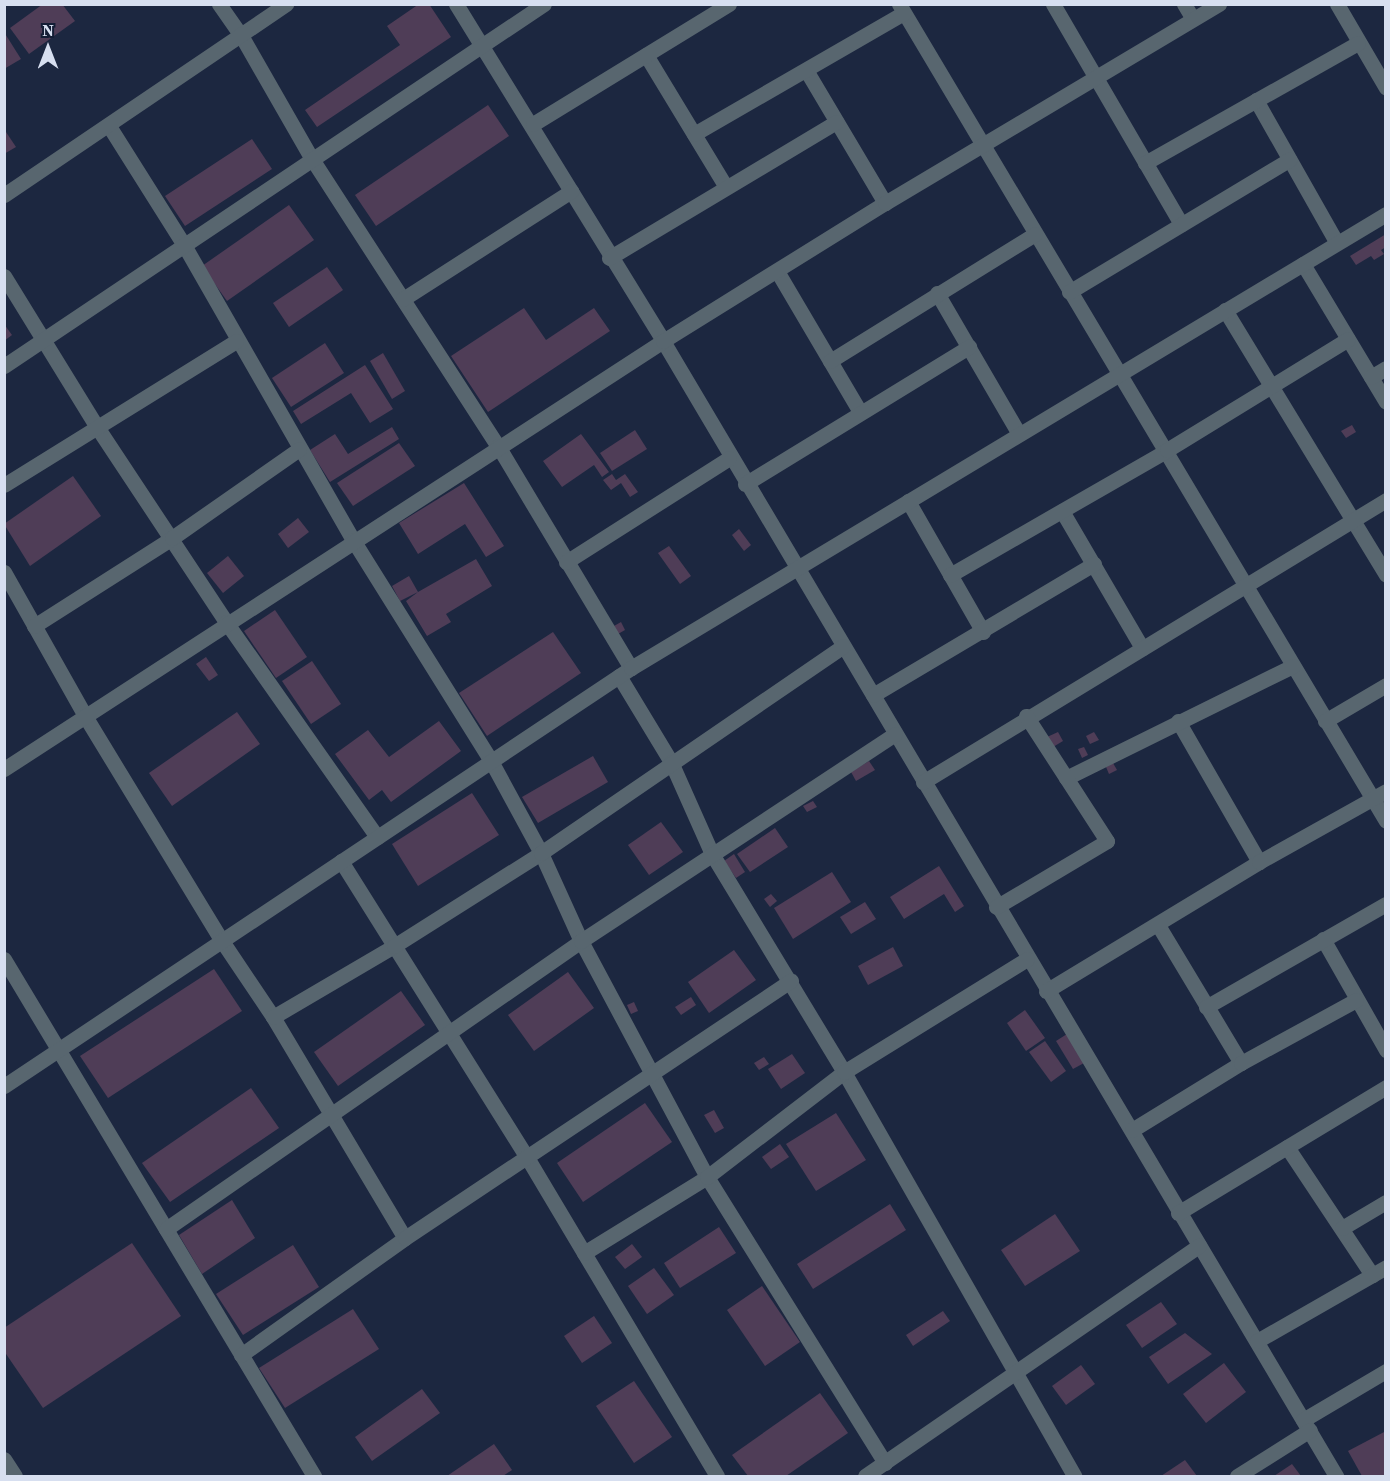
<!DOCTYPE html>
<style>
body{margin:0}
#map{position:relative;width:1390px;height:1481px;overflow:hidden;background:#1c2740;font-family:"Source Serif 4",serif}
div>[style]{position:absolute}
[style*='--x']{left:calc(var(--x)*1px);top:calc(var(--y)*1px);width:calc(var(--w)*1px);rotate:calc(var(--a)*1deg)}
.building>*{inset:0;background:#4f3d57}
.minor>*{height:15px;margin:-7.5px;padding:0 7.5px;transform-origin:7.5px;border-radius:7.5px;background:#58666f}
span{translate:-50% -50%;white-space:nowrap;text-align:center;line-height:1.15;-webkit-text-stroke:4.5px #131d35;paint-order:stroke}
.frame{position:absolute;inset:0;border:6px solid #d7dff0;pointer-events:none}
.north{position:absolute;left:18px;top:18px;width:60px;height:60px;-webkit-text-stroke:4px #131d35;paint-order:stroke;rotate:0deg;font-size:16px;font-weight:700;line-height:24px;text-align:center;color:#d7dff0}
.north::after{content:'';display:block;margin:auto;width:21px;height:27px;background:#d7dff0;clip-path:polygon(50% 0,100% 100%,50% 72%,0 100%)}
</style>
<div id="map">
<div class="building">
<i style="clip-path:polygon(43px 4px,62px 4px,75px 21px,29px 54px,10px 28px)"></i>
<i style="clip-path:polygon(419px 4px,429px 4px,451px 37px,317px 127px,305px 110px,400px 45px,387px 26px)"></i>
<i style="clip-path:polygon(4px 32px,21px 59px,4px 69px)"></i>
<i style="clip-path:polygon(488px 105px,509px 136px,376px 226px,355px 195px)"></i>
<i style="clip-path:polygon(4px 129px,16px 147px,4px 154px)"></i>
<i style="clip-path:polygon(252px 139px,272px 169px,185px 226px,165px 196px)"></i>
<i style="clip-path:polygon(289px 205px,314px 240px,227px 301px,202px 266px)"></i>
<i style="clip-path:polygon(1386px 234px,1386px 247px,1381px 250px,1384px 254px,1374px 260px,1371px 256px,1356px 265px,1350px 256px)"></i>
<i style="clip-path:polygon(327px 267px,343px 290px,289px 327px,273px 303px)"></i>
<i style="clip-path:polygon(524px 308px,546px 340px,594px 308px,610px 331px,488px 412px,451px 356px)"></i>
<i style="clip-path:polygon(4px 324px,12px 335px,4px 341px)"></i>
<i style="clip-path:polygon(325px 343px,344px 373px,291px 407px,272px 378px)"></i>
<i style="clip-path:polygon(383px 353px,405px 391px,392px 399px,370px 361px)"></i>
<i style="clip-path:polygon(365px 365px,393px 409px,370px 423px,351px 393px,301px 424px,293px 411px)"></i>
<i style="clip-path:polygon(1352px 425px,1356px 432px,1346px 438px,1341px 431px)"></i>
<i style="clip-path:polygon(392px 427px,399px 439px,330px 482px,310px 450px,335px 434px,348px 454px)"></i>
<i style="clip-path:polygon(635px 430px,647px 449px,612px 471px,600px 453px)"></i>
<i style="clip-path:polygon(581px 434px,609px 472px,602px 477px,594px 465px,562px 487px,543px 461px)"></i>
<i style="clip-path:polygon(399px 443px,415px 466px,353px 506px,337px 483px)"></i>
<i style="clip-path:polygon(612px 474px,616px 480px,625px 474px,638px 492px,630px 497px,621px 483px,611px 490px,603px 480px)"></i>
<i style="clip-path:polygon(73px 476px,101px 516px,30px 566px,4px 524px)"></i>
<i style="clip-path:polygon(464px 483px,504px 546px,486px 557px,465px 524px,418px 554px,399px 523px)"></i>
<i style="clip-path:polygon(298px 518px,309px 532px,288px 548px,278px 534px)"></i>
<i style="clip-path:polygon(739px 529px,751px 545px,744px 551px,732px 535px)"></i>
<i style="clip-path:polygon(669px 546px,691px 576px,680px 584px,658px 553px)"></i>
<i style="clip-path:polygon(228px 556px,244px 576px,223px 593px,207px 573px)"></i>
<i style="clip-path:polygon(476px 559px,492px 586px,446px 614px,451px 622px,427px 636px,406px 601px,418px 592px,400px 601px,392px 586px,409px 576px,418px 592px)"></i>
<i style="clip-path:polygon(275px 610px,307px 657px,276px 678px,244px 631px)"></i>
<i style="clip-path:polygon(621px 622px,625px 630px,618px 634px,614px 626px)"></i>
<i style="clip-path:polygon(553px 632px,581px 673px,487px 736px,459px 693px)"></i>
<i style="clip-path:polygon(206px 657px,218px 675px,209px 681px,196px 664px)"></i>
<i style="clip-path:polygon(312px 661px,341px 704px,311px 724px,282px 681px)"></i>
<i style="clip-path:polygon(237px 712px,260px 744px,172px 806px,149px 773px)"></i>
<i style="clip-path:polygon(439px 721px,461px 751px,391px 802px,382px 790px,369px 800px,335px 754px,368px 730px,389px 757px)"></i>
<i style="clip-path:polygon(1058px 732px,1063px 741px,1053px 747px,1047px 737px)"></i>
<i style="clip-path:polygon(1094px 732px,1099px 740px,1090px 744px,1086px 736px)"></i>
<i style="clip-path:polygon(1084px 747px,1088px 755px,1082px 758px,1078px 749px)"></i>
<i style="clip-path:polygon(593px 756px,608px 782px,538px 823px,522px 797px)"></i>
<i style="clip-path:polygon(869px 761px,875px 770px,856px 781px,851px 772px)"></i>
<i style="clip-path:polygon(1113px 763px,1117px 770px,1109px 774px,1106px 767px)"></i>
<i style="clip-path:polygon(472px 793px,499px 835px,418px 886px,392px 844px)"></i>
<i style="clip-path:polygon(813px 801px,817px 807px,807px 812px,803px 806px)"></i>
<i style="clip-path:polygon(661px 822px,683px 852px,649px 875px,628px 845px)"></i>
<i style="clip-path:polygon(775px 828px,788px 847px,750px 872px,737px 854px)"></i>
<i style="clip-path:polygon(734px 854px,745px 872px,736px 878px,724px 861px)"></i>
<i style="clip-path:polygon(939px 866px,964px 906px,955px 912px,944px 894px,904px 919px,890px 897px)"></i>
<i style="clip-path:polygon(832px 872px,851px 902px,793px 939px,774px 908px)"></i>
<i style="clip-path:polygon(771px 894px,777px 901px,770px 907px,764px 899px)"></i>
<i style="clip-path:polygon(865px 902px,876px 919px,851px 934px,840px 917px)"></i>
<i style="clip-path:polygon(893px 947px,903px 966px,868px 985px,858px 966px)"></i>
<i style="clip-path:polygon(734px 950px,756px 980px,709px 1013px,688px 982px)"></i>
<i style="clip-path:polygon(214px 969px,242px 1011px,108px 1098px,80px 1056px)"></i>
<i style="clip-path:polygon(568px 972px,594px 1008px,534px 1051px,508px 1015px)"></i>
<i style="clip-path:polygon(401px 991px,425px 1025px,338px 1086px,314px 1052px)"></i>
<i style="clip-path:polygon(691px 997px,696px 1005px,681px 1015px,675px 1007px)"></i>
<i style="clip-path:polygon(634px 1002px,638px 1011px,631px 1014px,627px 1005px)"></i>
<i style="clip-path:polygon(1025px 1010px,1045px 1038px,1026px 1051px,1007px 1023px)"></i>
<i style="clip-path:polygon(1067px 1034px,1084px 1063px,1073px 1069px,1056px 1041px)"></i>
<i style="clip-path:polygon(1045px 1041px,1066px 1071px,1051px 1082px,1029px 1052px)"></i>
<i style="clip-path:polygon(792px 1054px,805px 1073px,781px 1089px,768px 1069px)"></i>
<i style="clip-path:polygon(764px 1057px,769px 1064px,759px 1070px,754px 1063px)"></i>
<i style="clip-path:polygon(251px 1088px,279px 1128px,170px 1202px,142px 1163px)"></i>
<i style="clip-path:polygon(645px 1103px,672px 1142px,583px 1202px,557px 1163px)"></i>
<i style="clip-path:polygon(714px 1110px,724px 1128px,715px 1133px,704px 1115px)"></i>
<i style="clip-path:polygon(836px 1113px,866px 1160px,816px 1191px,786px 1144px)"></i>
<i style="clip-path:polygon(780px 1144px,789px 1157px,771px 1169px,762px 1157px)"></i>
<i style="clip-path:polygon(232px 1200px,255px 1238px,202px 1274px,179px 1235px)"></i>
<i style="clip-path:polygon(890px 1204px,906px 1230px,813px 1289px,797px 1264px)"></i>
<i style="clip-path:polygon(1055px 1214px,1080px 1251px,1025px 1286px,1001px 1250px)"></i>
<i style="clip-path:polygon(719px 1227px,736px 1253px,680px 1288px,664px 1263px)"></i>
<i style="clip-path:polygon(132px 1243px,181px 1316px,43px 1408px,4px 1351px,4px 1328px)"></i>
<i style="clip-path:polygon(632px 1244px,642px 1257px,625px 1269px,615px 1257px)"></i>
<i style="clip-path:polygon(293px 1245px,319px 1287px,243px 1335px,216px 1294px)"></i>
<i style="clip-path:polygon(654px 1268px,674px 1295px,647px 1314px,628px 1286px)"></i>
<i style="clip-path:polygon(762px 1286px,800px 1342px,765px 1366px,727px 1310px)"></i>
<i style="clip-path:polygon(1161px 1302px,1177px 1324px,1142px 1348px,1126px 1325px)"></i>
<i style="clip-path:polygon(353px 1309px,379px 1349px,285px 1408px,259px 1368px)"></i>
<i style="clip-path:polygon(943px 1311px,950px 1321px,913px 1346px,906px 1335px)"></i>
<i style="clip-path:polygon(594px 1316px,612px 1343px,582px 1363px,564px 1336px)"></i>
<i style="clip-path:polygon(1185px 1333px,1212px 1354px,1168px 1384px,1149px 1357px)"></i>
<i style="clip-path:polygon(1224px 1363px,1246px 1392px,1206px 1423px,1183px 1394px)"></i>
<i style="clip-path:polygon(1081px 1365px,1095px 1384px,1066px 1405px,1052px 1386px)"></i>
<i style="clip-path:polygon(634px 1381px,672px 1437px,634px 1463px,596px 1406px)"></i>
<i style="clip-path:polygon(422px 1389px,440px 1413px,372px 1461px,355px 1437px)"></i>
<i style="clip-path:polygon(820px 1393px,848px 1433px,786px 1476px,748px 1476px,732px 1455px)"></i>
<i style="clip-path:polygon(1386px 1431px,1386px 1476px,1362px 1476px,1348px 1451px)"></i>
<i style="clip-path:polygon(494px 1444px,512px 1470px,503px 1476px,447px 1476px)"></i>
<i style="clip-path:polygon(1185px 1460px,1197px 1476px,1161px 1476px)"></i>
<i style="clip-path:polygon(1292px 1464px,1301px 1476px,1274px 1476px)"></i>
</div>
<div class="minor">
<i style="--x:219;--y:4;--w:40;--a:55.1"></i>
<i style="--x:242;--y:37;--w:141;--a:60.2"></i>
<i style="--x:312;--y:159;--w:342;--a:57.1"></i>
<i style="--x:498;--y:446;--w:259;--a:59.1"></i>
<i style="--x:456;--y:4;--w:395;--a:58.4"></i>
<i style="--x:663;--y:341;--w:1320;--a:59.33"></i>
<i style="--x:899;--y:4;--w:951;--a:59.2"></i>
<i style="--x:1053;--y:4;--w:255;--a:59.8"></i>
<i style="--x:1184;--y:4;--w:17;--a:59"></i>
<i style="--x:1337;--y:4;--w:97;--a:59.7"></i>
<i style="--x:646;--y:55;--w:154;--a:58.8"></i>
<i style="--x:806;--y:70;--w:155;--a:59.3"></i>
<i style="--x:1256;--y:100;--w:164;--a:60.5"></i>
<i style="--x:533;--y:124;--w:230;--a:-31.5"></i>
<i style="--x:109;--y:126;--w:141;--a:57.8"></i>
<i style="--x:184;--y:245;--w:340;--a:60.2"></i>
<i style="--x:353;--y:540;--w:261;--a:58"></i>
<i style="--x:491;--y:761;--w:105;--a:61.5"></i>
<i style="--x:541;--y:853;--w:97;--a:65.6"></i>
<i style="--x:581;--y:941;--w:268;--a:61.9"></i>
<i style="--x:707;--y:1177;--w:337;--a:58.1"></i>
<i style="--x:694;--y:134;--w:242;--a:-30"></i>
<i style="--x:1145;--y:163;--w:244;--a:-29.4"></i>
<i style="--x:4;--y:195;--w:341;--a:-34.1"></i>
<i style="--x:609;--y:258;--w:265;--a:-30.9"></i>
<i style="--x:1303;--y:264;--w:161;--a:59"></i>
<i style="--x:777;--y:271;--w:164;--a:59.5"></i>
<i style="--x:4;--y:276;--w:177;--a:58.4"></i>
<i style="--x:97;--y:427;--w:234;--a:56.5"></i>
<i style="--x:226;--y:622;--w:263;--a:54.9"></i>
<i style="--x:1069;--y:292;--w:257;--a:-31"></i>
<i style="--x:937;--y:293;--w:161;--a:59.8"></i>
<i style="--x:403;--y:299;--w:200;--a:-32.7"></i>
<i style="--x:1225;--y:310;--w:310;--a:58.7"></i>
<i style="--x:830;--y:361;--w:241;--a:-31.8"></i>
<i style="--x:4;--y:366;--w:650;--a:-33.84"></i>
<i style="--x:1371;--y:377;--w:17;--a:-31"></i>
<i style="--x:745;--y:484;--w:263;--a:-31.5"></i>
<i style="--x:4;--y:485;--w:273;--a:-31.8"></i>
<i style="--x:908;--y:501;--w:151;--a:60.2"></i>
<i style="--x:1062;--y:511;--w:159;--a:59.7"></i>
<i style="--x:566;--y:562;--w:193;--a:-32.5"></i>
<i style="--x:4;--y:572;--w:165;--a:60.6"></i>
<i style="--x:85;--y:716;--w:263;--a:58.7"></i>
<i style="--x:222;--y:941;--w:92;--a:56.1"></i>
<i style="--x:273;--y:1017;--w:257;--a:59.2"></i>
<i style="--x:950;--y:575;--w:250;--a:-29.9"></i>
<i style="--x:1167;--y:450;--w:212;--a:-31.5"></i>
<i style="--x:34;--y:626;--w:164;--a:-32.5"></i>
<i style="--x:172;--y:538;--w:155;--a:-35"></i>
<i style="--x:619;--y:676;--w:100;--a:58.8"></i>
<i style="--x:671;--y:762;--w:101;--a:66"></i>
<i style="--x:712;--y:854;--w:255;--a:58.8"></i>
<i style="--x:844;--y:1072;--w:465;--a:60.3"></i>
<i style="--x:873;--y:695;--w:257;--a:-30.7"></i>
<i style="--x:1178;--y:721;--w:163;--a:60.1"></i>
<i style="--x:1325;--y:721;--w:71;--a:-30.5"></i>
<i style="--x:4;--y:769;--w:786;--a:-33"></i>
<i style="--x:663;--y:341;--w:261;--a:-31.9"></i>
<i style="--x:885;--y:203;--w:389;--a:-30.8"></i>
<i style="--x:1066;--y:778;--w:253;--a:-26.3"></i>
<i style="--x:923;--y:782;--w:542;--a:-31.34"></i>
<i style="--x:341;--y:861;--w:352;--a:57.9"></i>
<i style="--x:528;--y:1159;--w:369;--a:59.2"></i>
<i style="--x:996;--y:907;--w:129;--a:-30.7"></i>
<i style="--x:1107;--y:841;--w:149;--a:-122.9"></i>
<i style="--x:1158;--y:925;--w:161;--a:59"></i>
<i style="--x:1323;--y:939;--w:128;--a:60.4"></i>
<i style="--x:4;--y:959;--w:603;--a:59.05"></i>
<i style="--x:1046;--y:991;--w:249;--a:-31.2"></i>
<i style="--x:1259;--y:862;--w:145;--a:-29.2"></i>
<i style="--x:1206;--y:1007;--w:207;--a:-29.8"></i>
<i style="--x:273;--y:1017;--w:140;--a:-30.4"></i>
<i style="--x:394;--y:946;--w:174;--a:-32.3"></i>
<i style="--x:541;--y:853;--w:366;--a:-34.4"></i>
<i style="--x:4;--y:1086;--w:754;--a:-33.69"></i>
<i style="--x:631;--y:668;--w:881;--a:-31.02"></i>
<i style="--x:1132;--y:1130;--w:128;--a:-31.6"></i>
<i style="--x:1241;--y:1063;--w:131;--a:-28.7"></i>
<i style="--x:1287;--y:1147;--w:154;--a:56.4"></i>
<i style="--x:1178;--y:1213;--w:243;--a:-31.2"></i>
<i style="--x:1342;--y:1228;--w:51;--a:-30.6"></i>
<i style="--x:166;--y:1229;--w:505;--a:-34.76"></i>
<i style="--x:581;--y:941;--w:376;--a:-33.4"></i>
<i style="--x:584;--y:1253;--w:145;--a:-31.7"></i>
<i style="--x:707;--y:1177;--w:173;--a:-37.5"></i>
<i style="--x:844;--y:1072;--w:215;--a:-31.7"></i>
<i style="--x:1257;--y:1341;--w:149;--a:-29.8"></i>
<i style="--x:241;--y:1355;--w:201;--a:-35.5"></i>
<i style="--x:405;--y:1238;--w:464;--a:-33.7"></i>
<i style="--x:1303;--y:1420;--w:96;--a:-30.6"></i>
<i style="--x:4;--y:1459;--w:20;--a:57"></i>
<i style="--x:865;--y:1476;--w:406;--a:-34.6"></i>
<i style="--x:1237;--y:1476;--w:86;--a:-32.2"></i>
</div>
<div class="frame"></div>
<div class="north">N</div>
</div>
